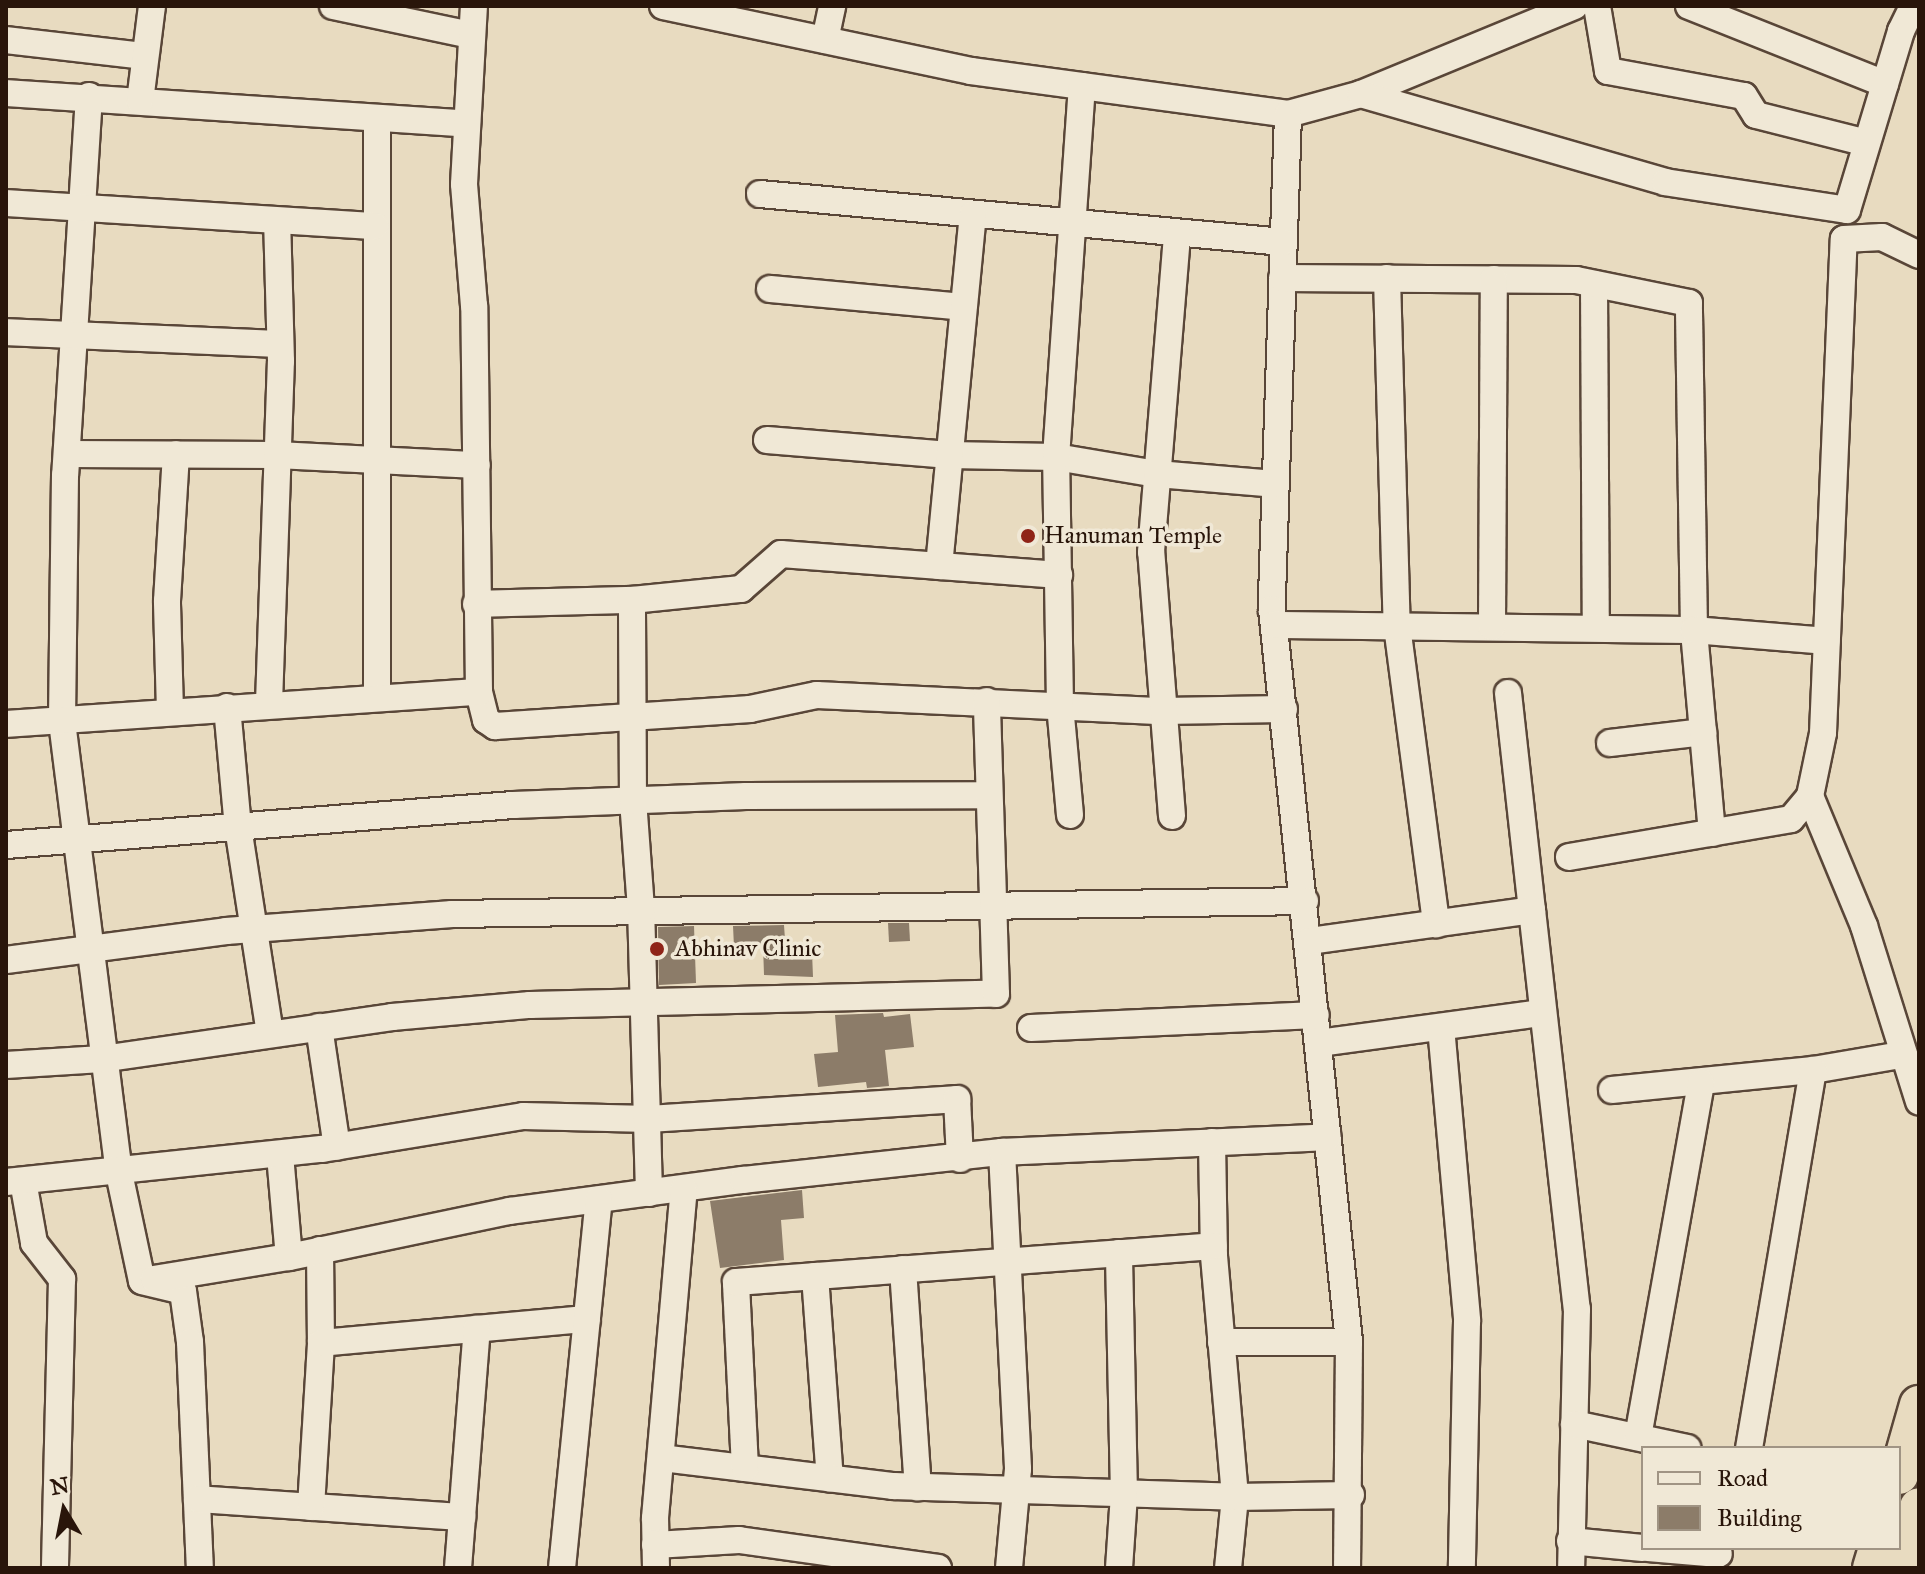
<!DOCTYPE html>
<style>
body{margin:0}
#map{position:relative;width:1925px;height:1574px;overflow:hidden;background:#e8dbc0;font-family:"IM FELL Great Primer",serif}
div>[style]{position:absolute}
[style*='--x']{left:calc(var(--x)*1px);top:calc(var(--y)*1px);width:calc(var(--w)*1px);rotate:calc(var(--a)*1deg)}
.building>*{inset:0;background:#8c7c69}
.roads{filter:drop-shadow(2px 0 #594638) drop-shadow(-2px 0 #594638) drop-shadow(0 2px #594638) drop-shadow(0 -2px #594638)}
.minor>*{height:26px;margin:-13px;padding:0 13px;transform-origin:13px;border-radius:13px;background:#f0e8d6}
.highway>*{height:38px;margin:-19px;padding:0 19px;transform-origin:19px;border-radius:19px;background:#e8dbc0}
.dots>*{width:22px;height:22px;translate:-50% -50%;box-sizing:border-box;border:4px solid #f0e8d6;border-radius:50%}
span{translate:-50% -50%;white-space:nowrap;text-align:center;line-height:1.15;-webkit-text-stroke:7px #f0e8d6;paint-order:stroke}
.poi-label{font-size:24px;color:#29150a}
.left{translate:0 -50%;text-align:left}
.frame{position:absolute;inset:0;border:8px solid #29150a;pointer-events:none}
.legend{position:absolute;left:1641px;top:1446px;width:260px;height:104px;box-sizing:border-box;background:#f0e8d6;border:2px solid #a09484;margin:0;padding:10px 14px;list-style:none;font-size:24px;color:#29150a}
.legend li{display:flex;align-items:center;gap:16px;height:40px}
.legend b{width:40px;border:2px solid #a09484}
.north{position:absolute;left:24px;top:1470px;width:80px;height:80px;-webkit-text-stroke:6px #f0e8d6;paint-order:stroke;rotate:350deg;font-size:22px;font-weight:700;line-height:32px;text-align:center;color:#29150a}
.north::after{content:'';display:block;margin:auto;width:28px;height:36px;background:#29150a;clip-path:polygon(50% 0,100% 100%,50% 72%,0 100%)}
</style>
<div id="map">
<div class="building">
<i style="clip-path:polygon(888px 923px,909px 923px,910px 941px,889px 942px)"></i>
<i style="clip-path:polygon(784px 925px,786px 954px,812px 952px,813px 977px,764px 975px,763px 945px,734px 947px,733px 926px)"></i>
<i style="clip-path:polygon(694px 926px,696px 983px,659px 985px,658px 927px)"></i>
<i style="clip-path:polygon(883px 1013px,884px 1017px,910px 1014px,914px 1047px,885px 1050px,889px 1086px,867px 1088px,866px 1082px,818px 1087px,814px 1054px,838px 1052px,835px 1015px)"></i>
<i style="clip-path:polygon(802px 1190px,804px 1218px,781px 1220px,784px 1260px,720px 1268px,710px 1201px)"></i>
</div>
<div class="roads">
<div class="minor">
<i style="--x:333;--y:6;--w:141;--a:11.9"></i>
<i style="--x:663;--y:6;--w:315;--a:11.9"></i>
<i style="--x:971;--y:71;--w:320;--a:7.7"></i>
<i style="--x:1288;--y:114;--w:76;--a:-15.3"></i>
<i style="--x:1361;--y:94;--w:231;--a:-22.4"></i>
<i style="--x:1597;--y:6;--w:66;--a:80.4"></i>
<i style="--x:1608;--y:71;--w:138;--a:10.4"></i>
<i style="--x:1744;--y:96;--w:22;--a:58"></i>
<i style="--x:1756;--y:115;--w:114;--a:14.2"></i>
<i style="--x:1689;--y:6;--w:211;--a:21.7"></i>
<i style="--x:6;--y:40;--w:140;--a:6.6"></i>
<i style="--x:825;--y:40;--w:35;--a:-78"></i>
<i style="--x:6;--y:93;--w:462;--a:3.8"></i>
<i style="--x:1361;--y:94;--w:316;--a:16.1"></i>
<i style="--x:1665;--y:182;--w:184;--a:8.7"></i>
<i style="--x:1847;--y:210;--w:187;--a:-73.2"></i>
<i style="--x:1901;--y:31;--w:28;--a:-64"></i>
<i style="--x:89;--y:96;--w:380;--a:93.6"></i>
<i style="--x:65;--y:475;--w:247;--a:90.7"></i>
<i style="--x:62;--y:722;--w:455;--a:82.8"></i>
<i style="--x:119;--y:1173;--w:110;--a:78"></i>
<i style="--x:142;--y:1281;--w:42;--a:13.7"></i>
<i style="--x:183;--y:1291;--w:51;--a:82.2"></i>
<i style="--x:190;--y:1342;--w:226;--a:87.5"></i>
<i style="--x:140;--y:101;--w:96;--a:-82.8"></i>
<i style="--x:1288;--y:114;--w:495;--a:91.9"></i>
<i style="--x:1272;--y:609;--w:737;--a:84"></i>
<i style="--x:1349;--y:1342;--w:226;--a:90.5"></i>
<i style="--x:377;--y:119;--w:578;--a:90"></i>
<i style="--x:760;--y:194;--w:525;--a:5.24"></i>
<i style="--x:6;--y:203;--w:370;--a:3.6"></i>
<i style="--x:1387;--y:278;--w:348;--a:88.4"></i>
<i style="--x:1397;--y:626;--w:301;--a:82.5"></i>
<i style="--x:1594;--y:284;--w:344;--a:89.7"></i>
<i style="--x:770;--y:289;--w:194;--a:5.3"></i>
<i style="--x:6;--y:332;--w:271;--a:2.5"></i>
<i style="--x:767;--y:440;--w:183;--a:4.7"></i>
<i style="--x:949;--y:455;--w:107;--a:1.1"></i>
<i style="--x:1056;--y:457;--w:102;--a:9.6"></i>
<i style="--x:1157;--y:474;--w:119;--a:4.8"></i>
<i style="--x:67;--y:454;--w:210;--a:0.3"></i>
<i style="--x:277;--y:455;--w:200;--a:2.9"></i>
<i style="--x:939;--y:566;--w:353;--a:-84.5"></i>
<i style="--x:476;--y:604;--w:156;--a:-1.5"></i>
<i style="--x:1274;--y:625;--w:420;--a:0.7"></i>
<i style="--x:1694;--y:630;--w:327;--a:-90.9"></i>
<i style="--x:1689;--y:303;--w:115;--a:-168.5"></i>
<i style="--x:1576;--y:280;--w:294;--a:-179.6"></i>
<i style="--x:1492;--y:627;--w:348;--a:-89.7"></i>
<i style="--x:479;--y:692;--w:29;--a:76"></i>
<i style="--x:486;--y:720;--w:11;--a:34"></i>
<i style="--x:495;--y:726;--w:256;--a:-3.8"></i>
<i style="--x:750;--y:709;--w:68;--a:-11.8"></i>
<i style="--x:817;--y:695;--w:345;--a:2.7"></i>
<i style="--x:1162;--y:711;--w:122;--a:-0.9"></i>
<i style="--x:1508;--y:693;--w:218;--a:83.7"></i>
<i style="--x:269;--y:703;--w:342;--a:-88"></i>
<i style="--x:281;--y:361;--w:140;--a:-91.6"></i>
<i style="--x:227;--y:707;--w:121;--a:84.8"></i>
<i style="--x:238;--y:827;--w:209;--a:81.2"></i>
<i style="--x:170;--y:711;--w:110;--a:-91.6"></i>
<i style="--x:167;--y:601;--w:147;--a:-86.5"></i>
<i style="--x:6;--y:724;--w:474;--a:-3.9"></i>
<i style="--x:479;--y:692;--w:386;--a:-90.7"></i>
<i style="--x:474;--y:306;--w:122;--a:-94.7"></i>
<i style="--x:464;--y:184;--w:178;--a:-86.8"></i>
<i style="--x:1610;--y:743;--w:94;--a:-6.7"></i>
<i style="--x:1810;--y:796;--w:141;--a:67.4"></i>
<i style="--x:1864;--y:926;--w:184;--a:72.6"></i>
<i style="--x:1070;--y:815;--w:109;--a:-95.2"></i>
<i style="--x:1060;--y:706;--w:249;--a:-90.9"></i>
<i style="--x:1056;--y:457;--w:372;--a:-86"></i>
<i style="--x:1172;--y:816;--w:265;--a:-94.5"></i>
<i style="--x:1151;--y:552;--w:320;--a:-85.3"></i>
<i style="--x:1712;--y:833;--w:204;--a:-95.1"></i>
<i style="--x:1694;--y:630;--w:133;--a:4.7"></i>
<i style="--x:6;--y:845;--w:509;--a:-4.51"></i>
<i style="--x:513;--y:805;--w:233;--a:-2.2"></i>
<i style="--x:746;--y:796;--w:241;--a:-0.2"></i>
<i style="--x:1569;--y:857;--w:225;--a:-9.7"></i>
<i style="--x:1791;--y:819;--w:30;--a:-50"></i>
<i style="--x:1810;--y:796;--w:64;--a:-78.3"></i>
<i style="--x:1823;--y:733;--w:494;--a:-87.6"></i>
<i style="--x:1844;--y:239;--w:38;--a:-3"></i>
<i style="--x:1882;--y:237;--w:41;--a:25.9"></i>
<i style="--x:1309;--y:941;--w:225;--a:-7.9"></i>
<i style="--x:1532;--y:910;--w:402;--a:83.6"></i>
<i style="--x:1577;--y:1309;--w:259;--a:91.3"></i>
<i style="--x:6;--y:960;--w:222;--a:-7.5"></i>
<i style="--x:226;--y:931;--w:227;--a:-4.3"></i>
<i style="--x:452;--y:914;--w:853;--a:-0.87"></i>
<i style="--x:319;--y:1027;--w:121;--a:81.5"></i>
<i style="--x:1441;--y:1027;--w:295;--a:84.9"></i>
<i style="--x:1467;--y:1321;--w:247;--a:91.2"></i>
<i style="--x:1031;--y:1028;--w:285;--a:-2.6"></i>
<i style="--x:1319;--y:1043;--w:224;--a:-7.7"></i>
<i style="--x:6;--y:1065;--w:96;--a:-3.6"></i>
<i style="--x:102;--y:1059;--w:293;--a:-8.2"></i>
<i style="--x:392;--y:1017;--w:139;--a:-5"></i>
<i style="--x:530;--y:1005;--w:466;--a:-1.4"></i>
<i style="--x:996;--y:994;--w:293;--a:-91.8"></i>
<i style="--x:1813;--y:1070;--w:89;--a:-9.7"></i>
<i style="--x:1612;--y:1090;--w:202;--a:-5.7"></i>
<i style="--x:1813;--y:1070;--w:383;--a:99.6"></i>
<i style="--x:1212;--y:1142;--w:114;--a:89"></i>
<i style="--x:1214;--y:1256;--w:242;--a:85"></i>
<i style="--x:1235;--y:1497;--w:71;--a:95.6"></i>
<i style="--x:1002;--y:1152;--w:317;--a:87.1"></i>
<i style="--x:1018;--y:1469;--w:99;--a:95.2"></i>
<i style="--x:280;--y:1155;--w:102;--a:85"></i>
<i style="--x:23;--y:1181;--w:63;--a:79.9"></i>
<i style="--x:34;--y:1243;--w:46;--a:52.1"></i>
<i style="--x:62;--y:1279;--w:289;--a:91.4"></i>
<i style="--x:6;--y:1182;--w:318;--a:-6"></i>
<i style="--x:322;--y:1149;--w:204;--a:-9.3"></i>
<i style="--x:523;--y:1116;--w:127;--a:1.4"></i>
<i style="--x:650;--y:1119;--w:308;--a:-3.7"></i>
<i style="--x:957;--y:1099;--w:60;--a:87.1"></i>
<i style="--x:649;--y:1193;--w:284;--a:-91.6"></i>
<i style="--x:641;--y:909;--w:108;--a:-94.2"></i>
<i style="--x:633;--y:801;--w:201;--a:-90.3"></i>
<i style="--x:632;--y:600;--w:110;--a:-5.8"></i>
<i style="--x:741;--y:589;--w:53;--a:-41.2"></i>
<i style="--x:781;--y:554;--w:279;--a:4.3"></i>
<i style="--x:320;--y:1250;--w:93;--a:89.4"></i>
<i style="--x:903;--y:1269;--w:219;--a:86.1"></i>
<i style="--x:815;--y:1276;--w:203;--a:85.8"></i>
<i style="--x:154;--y:1279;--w:137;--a:-9.3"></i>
<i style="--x:289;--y:1257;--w:226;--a:-11.8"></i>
<i style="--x:510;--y:1211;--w:235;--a:-7.6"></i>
<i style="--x:743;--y:1180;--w:261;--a:-6.2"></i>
<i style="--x:1002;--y:1152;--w:326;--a:-2.6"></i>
<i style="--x:1221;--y:1342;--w:128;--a:0"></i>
<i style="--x:1574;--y:1424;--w:116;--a:12"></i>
<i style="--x:1638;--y:1437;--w:360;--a:-79.9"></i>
<i style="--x:661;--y:1458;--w:234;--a:6.9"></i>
<i style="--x:893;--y:1486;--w:342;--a:1.8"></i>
<i style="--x:1235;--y:1497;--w:116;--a:-1"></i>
<i style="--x:745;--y:1468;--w:186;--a:-92.8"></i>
<i style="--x:736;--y:1282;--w:479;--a:-4.3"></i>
<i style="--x:197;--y:1499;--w:266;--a:3.9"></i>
<i style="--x:311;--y:1507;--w:164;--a:-86.5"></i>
<i style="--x:321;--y:1343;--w:267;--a:-5.2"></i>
<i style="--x:1570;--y:1541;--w:73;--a:5.5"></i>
<i style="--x:655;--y:1545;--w:84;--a:-3.4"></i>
<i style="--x:739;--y:1540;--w:201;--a:8"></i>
<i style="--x:1648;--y:1548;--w:71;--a:4.8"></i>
<i style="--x:458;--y:1568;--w:240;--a:-85.5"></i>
<i style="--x:562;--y:1568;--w:370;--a:-84.3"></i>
<i style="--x:656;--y:1568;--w:50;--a:-91.1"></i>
<i style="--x:655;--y:1518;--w:330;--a:-85"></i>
<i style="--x:1119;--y:1568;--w:73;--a:-86.1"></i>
<i style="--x:1124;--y:1495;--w:242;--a:-91.2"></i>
</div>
<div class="highway">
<i style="--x:1899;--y:1475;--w:73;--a:-74.1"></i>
<i style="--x:1872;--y:1568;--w:21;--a:-73"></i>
<i style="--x:1902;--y:1568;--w:63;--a:-74.4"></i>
</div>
</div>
<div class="dots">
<i style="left:1028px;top:536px;background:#8f2418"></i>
<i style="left:657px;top:949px;background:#8f2418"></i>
</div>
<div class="poi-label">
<span class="left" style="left:1044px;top:536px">Hanuman Temple</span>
<span class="left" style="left:675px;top:949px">Abhinav Clinic</span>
</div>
<div class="frame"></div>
<ul class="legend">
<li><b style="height:10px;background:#f0e8d6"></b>Road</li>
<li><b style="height:22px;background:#8c7c69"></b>Building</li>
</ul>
<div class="north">N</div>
</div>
